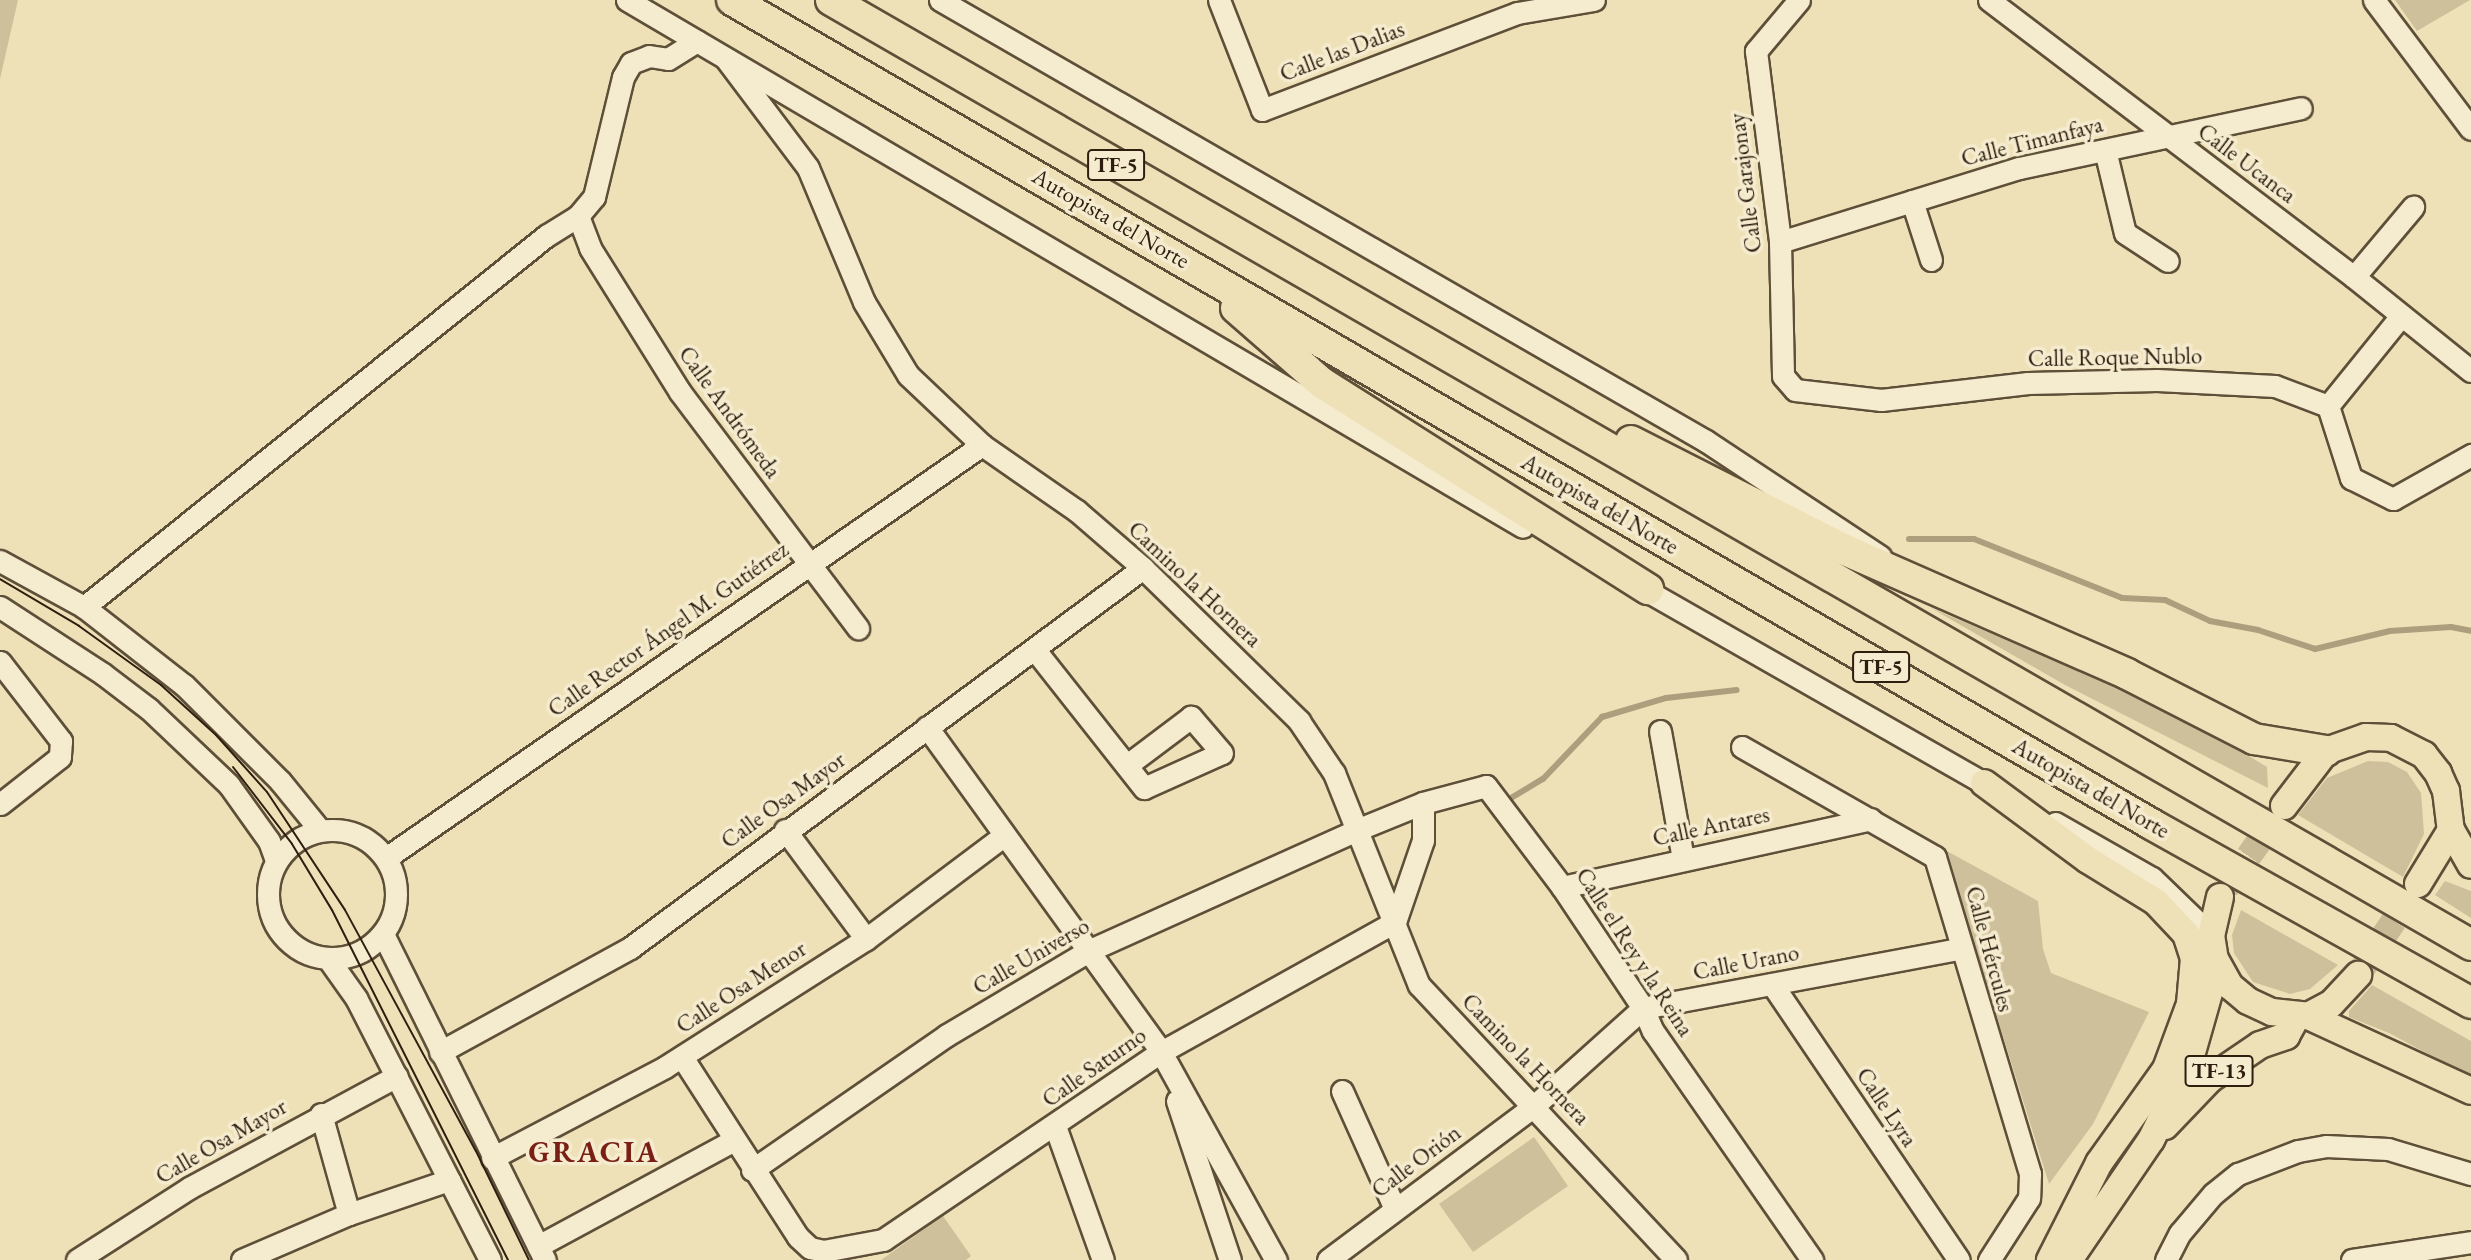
<!DOCTYPE html>
<meta charset="utf-8">
<style>
body{margin:0}
#map{position:relative;width:2471px;height:1260px;overflow:hidden;background:#efe1b7;font-family:"EB Garamond",serif}
div>[style]{position:absolute}
[style*='--x']{left:calc(var(--x)*1px);top:calc(var(--y)*1px);width:calc(var(--w)*1px);rotate:calc(var(--a)*1deg)}
.green>*{inset:0;background:#cec09a}
.stream>*{height:6px;margin:-3px;padding:0 3px;transform-origin:3px;border-radius:3px;background:#ad9f7e}
.major-tunnel>*{height:26px;margin-top:-13px;transform-origin:0;background:repeating-linear-gradient(90deg,#c8ba95 0 26px,transparent 0 39px)}
.roads{filter:drop-shadow(2px 0 #5e4f39) drop-shadow(-2px 0 #5e4f39) drop-shadow(0 2px #5e4f39) drop-shadow(0 -2px #5e4f39)}
.minor>*{height:21px;margin:-10.5px;padding:0 10.5px;transform-origin:10.5px;border-radius:10.5px;background:#f5ecd0}
.minor>.ring{margin:-10.5px;padding:0;box-sizing:content-box;background:none;border:21px solid #f5ecd0;border-radius:50%}
.major>*{height:26px;margin:-13px;padding:0 13px;transform-origin:13px;border-radius:13px;background:#efe1b7}
.highway>*{height:30px;margin:-15px;padding:0 15px;transform-origin:15px;border-radius:15px;background:#efe1b7}
.tram>*{height:2px;margin:-1px;padding:0 1px;transform-origin:1px;border-radius:1px;background:#2e1e0f}
span{translate:-50% -50%;white-space:nowrap;text-align:center;line-height:1.15;-webkit-text-stroke:7px #f5ecd0;paint-order:stroke}
.shield-label span{padding:2px 5px;background:#f5ecd0;border:2px solid;border-radius:5px;-webkit-text-stroke-width:0}
.shield-label{font-size:21px;color:#2e1e0f;font-weight:700}
.street-label{font-size:23px;color:#2e1e0f}
.district-label{font-size:30px;color:#7a1f14;font-weight:700;letter-spacing:2px}
</style>
<div id="map">
<div class="green">
<i style="clip-path:polygon(0 0,18px 0,0 79px)"></i>
<i style="clip-path:polygon(2395px 0,2470px 0,2417px 31px)"></i>
<i style="clip-path:polygon(1931px 608px,2181px 715px,2267px 767px,2268px 788px,2065px 685px)"></i>
<i style="clip-path:polygon(2368px 761px,2388px 762px,2407px 772px,2421px 793px,2424px 834px,2403px 877px,2298px 815px,2327px 778px)"></i>
<i style="clip-path:polygon(1945px 850px,2038px 901px,2043px 949px,2051px 973px,2149px 1012px,2093px 1124px,2049px 1184px)"></i>
<i style="clip-path:polygon(2445px 881px,2471px 891px,2471px 918px,2435px 895px)"></i>
<i style="clip-path:polygon(2241px 910px,2338px 965px,2310px 989px,2290px 994px,2253px 982px,2234px 953px,2232px 935px)"></i>
<i style="clip-path:polygon(2372px 985px,2471px 1041px,2471px 1077px,2389px 1033px,2349px 1017px,2349px 1011px)"></i>
<i style="clip-path:polygon(1534px 1137px,1568px 1186px,1473px 1252px,1439px 1204px)"></i>
<i style="clip-path:polygon(943px 1216px,971px 1256px,966px 1260px,881px 1260px)"></i>
</div>
<div class="stream">
<i style="--x:1909;--y:539;--w:65;--a:0"></i>
<i style="--x:1974;--y:539;--w:159;--a:21.7"></i>
<i style="--x:2122;--y:598;--w:43;--a:2.7"></i>
<i style="--x:2165;--y:600;--w:50;--a:25"></i>
<i style="--x:2210;--y:621;--w:49;--a:10.6"></i>
<i style="--x:2258;--y:630;--w:60;--a:18.4"></i>
<i style="--x:2315;--y:649;--w:77;--a:-13.5"></i>
<i style="--x:2390;--y:631;--w:61;--a:-3.8"></i>
<i style="--x:2451;--y:627;--w:20;--a:11"></i>
<i style="--x:1511;--y:798;--w:37;--a:-31"></i>
<i style="--x:1543;--y:779;--w:86;--a:-46.4"></i>
<i style="--x:1602;--y:717;--w:67;--a:-16.5"></i>
<i style="--x:1666;--y:698;--w:71;--a:-6.4"></i>
</div>
<div class="major-tunnel">
<i style="--x:2226;--y:888;--w:95;--a:-54.5"></i>
<i style="--x:2358;--y:975;--w:103;--a:-56.5"></i>
</div>
<div class="roads">
<div class="minor">
<i style="--x:627;--y:0;--w:1039;--a:30.46"></i>
<i style="--x:940;--y:0;--w:884;--a:29.93"></i>
<i style="--x:1706;--y:441;--w:209;--a:33.5"></i>
<i style="--x:1219;--y:0;--w:118;--a:68.6"></i>
<i style="--x:1262;--y:110;--w:273;--a:-20.8"></i>
<i style="--x:1517;--y:13;--w:78;--a:-9.6"></i>
<i style="--x:1799;--y:0;--w:67;--a:130.1"></i>
<i style="--x:1756;--y:51;--w:193;--a:82.8"></i>
<i style="--x:1780;--y:242;--w:134;--a:88.7"></i>
<i style="--x:1783;--y:376;--w:18;--a:49"></i>
<i style="--x:1795;--y:390;--w:87;--a:6.6"></i>
<i style="--x:1881;--y:400;--w:148;--a:-6.6"></i>
<i style="--x:2028;--y:383;--w:129;--a:-1.3"></i>
<i style="--x:2157;--y:380;--w:118;--a:2.9"></i>
<i style="--x:2275;--y:386;--w:57;--a:20.7"></i>
<i style="--x:2328;--y:406;--w:76;--a:72.3"></i>
<i style="--x:2351;--y:478;--w:47;--a:26.6"></i>
<i style="--x:2393;--y:499;--w:90;--a:-29.4"></i>
<i style="--x:1989;--y:0;--w:458;--a:37.2"></i>
<i style="--x:2354;--y:277;--w:150;--a:38.8"></i>
<i style="--x:2374;--y:0;--w:161;--a:53.1"></i>
<i style="--x:726;--y:59;--w:136;--a:53"></i>
<i style="--x:808;--y:168;--w:145;--a:67.3"></i>
<i style="--x:864;--y:302;--w:85;--a:58.9"></i>
<i style="--x:908;--y:375;--w:102;--a:43.4"></i>
<i style="--x:982;--y:445;--w:116;--a:34.8"></i>
<i style="--x:1077;--y:511;--w:87;--a:40.8"></i>
<i style="--x:1143;--y:568;--w:219;--a:44.4"></i>
<i style="--x:1299;--y:721;--w:63;--a:56.1"></i>
<i style="--x:1334;--y:773;--w:228;--a:68.2"></i>
<i style="--x:1419;--y:985;--w:376;--a:46.9"></i>
<i style="--x:2105;--y:150;--w:85;--a:76.5"></i>
<i style="--x:2125;--y:233;--w:51;--a:33.1"></i>
<i style="--x:1912;--y:201;--w:62;--a:72.1"></i>
<i style="--x:578;--y:216;--w:34;--a:69"></i>
<i style="--x:590;--y:248;--w:170;--a:58"></i>
<i style="--x:680;--y:392;--w:296;--a:53"></i>
<i style="--x:1780;--y:242;--w:250;--a:-17.2"></i>
<i style="--x:2019;--y:168;--w:288;--a:-12"></i>
<i style="--x:2354;--y:277;--w:92;--a:-49.9"></i>
<i style="--x:2328;--y:406;--w:116;--a:-51"></i>
<i style="--x:0;--y:561;--w:96;--a:28.7"></i>
<i style="--x:84;--y:607;--w:127;--a:38"></i>
<i style="--x:184;--y:685;--w:136;--a:45"></i>
<i style="--x:280;--y:781;--w:63;--a:50.8"></i>
<i style="--x:1635;--y:584;--w:416;--a:29.7"></i>
<i style="--x:0;--y:607;--w:123;--a:33"></i>
<i style="--x:103;--y:674;--w:58;--a:37.3"></i>
<i style="--x:149;--y:709;--w:110;--a:43.5"></i>
<i style="--x:229;--y:785;--w:69;--a:54.5"></i>
<i style="--x:269;--y:841;--w:20;--a:70"></i>
<i style="--x:84;--y:607;--w:593;--a:-38.77"></i>
<i style="--x:546;--y:236;--w:38;--a:-32"></i>
<i style="--x:578;--y:216;--w:25;--a:-50"></i>
<i style="--x:594;--y:197;--w:123;--a:-76.4"></i>
<i style="--x:623;--y:77;--w:16;--a:-60"></i>
<i style="--x:631;--y:63;--w:19;--a:-21"></i>
<i style="--x:649;--y:56;--w:19;--a:9"></i>
<i style="--x:668;--y:59;--w:34;--a:-32"></i>
<i style="--x:1035;--y:650;--w:176;--a:51.7"></i>
<i style="--x:1144;--y:788;--w:85;--a:-24.2"></i>
<i style="--x:1222;--y:753;--w:48;--a:-130.7"></i>
<i style="--x:1191;--y:717;--w:80;--a:143.1"></i>
<i style="--x:0;--y:662;--w:100;--a:52.3"></i>
<i style="--x:61;--y:741;--w:16;--a:94"></i>
<i style="--x:60;--y:757;--w:76;--a:141.9"></i>
<i style="--x:927;--y:727;--w:400;--a:54.2"></i>
<i style="--x:1161;--y:1052;--w:238;--a:61.1"></i>
<i style="--x:1660;--y:731;--w:130;--a:79.8"></i>
<i style="--x:1742;--y:747;--w:222;--a:29.7"></i>
<i style="--x:1935;--y:857;--w:331;--a:73.3"></i>
<i style="--x:2030;--y:1174;--w:24;--a:92"></i>
<i style="--x:2029;--y:1198;--w:74;--a:122.8"></i>
<i style="--x:2055;--y:823;--w:112;--a:29.6"></i>
<i style="--x:2152;--y:878;--w:82;--a:44"></i>
<i class="ring" style="left:268px;top:830px;width:107px;height:107px"></i>
<i style="--x:785;--y:830;--w:136;--a:53.4"></i>
<i style="--x:386;--y:858;--w:725;--a:-34.72"></i>
<i style="--x:1562;--y:887;--w:316;--a:-12.4"></i>
<i style="--x:383;--y:934;--w:364;--a:63.6"></i>
<i style="--x:329;--y:960;--w:47;--a:54.6"></i>
<i style="--x:356;--y:998;--w:294;--a:62.9"></i>
<i style="--x:1772;--y:984;--w:333;--a:55.9"></i>
<i style="--x:440;--y:1052;--w:217;--a:-28.7"></i>
<i style="--x:630;--y:948;--w:638;--a:-36.53"></i>
<i style="--x:682;--y:1057;--w:214;--a:57.2"></i>
<i style="--x:798;--y:1237;--w:16;--a:43"></i>
<i style="--x:810;--y:1248;--w:14;--a:12"></i>
<i style="--x:824;--y:1251;--w:60;--a:-10.6"></i>
<i style="--x:883;--y:1240;--w:336;--a:-34.1"></i>
<i style="--x:1161;--y:1052;--w:268;--a:-29.1"></i>
<i style="--x:1395;--y:922;--w:87;--a:-71.1"></i>
<i style="--x:1423;--y:840;--w:37;--a:-90"></i>
<i style="--x:1342;--y:1091;--w:129;--a:65.8"></i>
<i style="--x:1177;--y:1101;--w:168;--a:71.6"></i>
<i style="--x:321;--y:1114;--w:104;--a:74.4"></i>
<i style="--x:1055;--y:1126;--w:142;--a:70.3"></i>
<i style="--x:492;--y:1158;--w:195;--a:-27.7"></i>
<i style="--x:665;--y:1067;--w:238;--a:-32.5"></i>
<i style="--x:866;--y:939;--w:171;--a:-36.9"></i>
<i style="--x:752;--y:1170;--w:237;--a:-34.7"></i>
<i style="--x:947;--y:1035;--w:166;--a:-30.7"></i>
<i style="--x:1090;--y:950;--w:295;--a:-24.2"></i>
<i style="--x:1359;--y:829;--w:69;--a:-22.1"></i>
<i style="--x:1423;--y:803;--w:65;--a:-15.1"></i>
<i style="--x:1486;--y:786;--w:126;--a:53"></i>
<i style="--x:1562;--y:887;--w:146;--a:56.2"></i>
<i style="--x:1643;--y:1008;--w:25;--a:67"></i>
<i style="--x:1653;--y:1031;--w:279;--a:55.2"></i>
<i style="--x:538;--y:1246;--w:221;--a:-28.4"></i>
<i style="--x:77;--y:1260;--w:133;--a:-32.7"></i>
<i style="--x:189;--y:1188;--w:236;--a:-28.3"></i>
<i style="--x:242;--y:1260;--w:116;--a:-23.3"></i>
<i style="--x:349;--y:1214;--w:106;--a:-18.8"></i>
<i style="--x:1328;--y:1260;--w:259;--a:-36.8"></i>
<i style="--x:1535;--y:1105;--w:145;--a:-41.9"></i>
<i style="--x:1643;--y:1008;--w:321;--a:-10.6"></i>
<i style="--x:2166;--y:1260;--w:30;--a:-63"></i>
<i style="--x:2180;--y:1233;--w:51;--a:-49.8"></i>
<i style="--x:2213;--y:1194;--w:32;--a:-39"></i>
<i style="--x:2238;--y:1174;--w:64;--a:-21"></i>
<i style="--x:2298;--y:1151;--w:28;--a:-10"></i>
<i style="--x:2326;--y:1146;--w:62;--a:2.8"></i>
<i style="--x:2388;--y:1149;--w:87;--a:16.8"></i>
<i style="--x:2352;--y:1260;--w:120;--a:-8.6"></i>
</div>
<div class="major">
<i style="--x:1984;--y:783;--w:129;--a:36.5"></i>
<i style="--x:2088;--y:860;--w:80;--a:31.7"></i>
<i style="--x:2156;--y:902;--w:44;--a:46.8"></i>
<i style="--x:2186;--y:934;--w:25;--a:72"></i>
<i style="--x:2194;--y:958;--w:46;--a:95"></i>
<i style="--x:2190;--y:1004;--w:69;--a:110.3"></i>
<i style="--x:2166;--y:1069;--w:115;--a:125.5"></i>
<i style="--x:2099;--y:1163;--w:109;--a:116.8"></i>
<i style="--x:2284;--y:806;--w:69;--a:-52.6"></i>
<i style="--x:2326;--y:751;--w:42;--a:-19.3"></i>
<i style="--x:2366;--y:737;--w:25;--a:2"></i>
<i style="--x:2391;--y:738;--w:37;--a:27"></i>
<i style="--x:2424;--y:755;--w:23;--a:52"></i>
<i style="--x:2438;--y:773;--w:20;--a:66"></i>
<i style="--x:2446;--y:791;--w:39;--a:83"></i>
<i style="--x:2451;--y:830;--w:40;--a:60.3"></i>
<i style="--x:2418;--y:884;--w:63;--a:-58.6"></i>
<i style="--x:2220;--y:897;--w:39;--a:103"></i>
<i style="--x:2211;--y:935;--w:24;--a:81"></i>
<i style="--x:2215;--y:959;--w:31;--a:61"></i>
<i style="--x:2230;--y:986;--w:23;--a:40"></i>
<i style="--x:2248;--y:1001;--w:26;--a:25"></i>
<i style="--x:2272;--y:1012;--w:36;--a:6"></i>
<i style="--x:2308;--y:1016;--w:26;--a:-28"></i>
<i style="--x:2331;--y:1004;--w:40;--a:-47"></i>
<i style="--x:2308;--y:1016;--w:179;--a:24.7"></i>
<i style="--x:2165;--y:1126;--w:65;--a:-46.2"></i>
<i style="--x:2210;--y:1079;--w:60;--a:-34.2"></i>
<i style="--x:2260;--y:1045;--w:28;--a:-19"></i>
<i style="--x:2286;--y:1036;--w:21;--a:-61"></i>
<i style="--x:2069;--y:1260;--w:145;--a:-55.7"></i>
<i style="--x:2151;--y:1140;--w:86;--a:-63.7"></i>
<i style="--x:2189;--y:1063;--w:102;--a:-74.1"></i>
</div>
<div class="highway">
<i style="--x:732;--y:0;--w:1641;--a:30.14"></i>
<i style="--x:2151;--y:824;--w:367;--a:29.2"></i>
<i style="--x:831;--y:0;--w:1893;--a:29.95"></i>
<i style="--x:1236;--y:308;--w:114;--a:41.1"></i>
<i style="--x:1322;--y:383;--w:386;--a:32.3"></i>
<i style="--x:1631;--y:441;--w:240;--a:27"></i>
<i style="--x:1845;--y:550;--w:308;--a:23.7"></i>
<i style="--x:2127;--y:674;--w:143;--a:27.1"></i>
<i style="--x:2254;--y:739;--w:73;--a:9.5"></i>
</div>
</div>
<div class="tram">
<i style="--x:0;--y:579;--w:92;--a:30.7"></i>
<i style="--x:79;--y:626;--w:101;--a:35.7"></i>
<i style="--x:161;--y:685;--w:74;--a:42.3"></i>
<i style="--x:216;--y:735;--w:76;--a:48.2"></i>
<i style="--x:267;--y:792;--w:141;--a:56.5"></i>
<i style="--x:345;--y:910;--w:274;--a:61.5"></i>
<i style="--x:476;--y:1151;--w:121;--a:64.1"></i>
<i style="--x:233;--y:767;--w:97;--a:52.5"></i>
<i style="--x:292;--y:844;--w:77;--a:58.8"></i>
<i style="--x:332;--y:910;--w:392;--a:63.3"></i>
</div>
<div class="shield-label">
<span style="left:1116px;top:165px">TF-5</span>
<span style="left:1881px;top:667px">TF-5</span>
<span style="left:2219px;top:1071px">TF-13</span>
</div>
<div class="street-label">
<span style="left:1342px;top:51px;rotate:-21deg">Calle las Dalias</span>
<span style="left:2032px;top:141px;rotate:-14deg">Calle Timanfaya</span>
<span style="left:2247px;top:163px;rotate:37deg">Calle Ucanca</span>
<span style="left:1745px;top:183px;rotate:-97deg">Calle Garajonay</span>
<span style="left:1111px;top:218px;rotate:30deg">Autopista del Norte</span>
<span style="left:2115px;top:357px;rotate:-1deg">Calle Roque Nublo</span>
<span style="left:730px;top:412px;rotate:54deg">Calle Andrómeda</span>
<span style="left:1600px;top:504px;rotate:30deg">Autopista del Norte</span>
<span style="left:1195px;top:584px;rotate:43deg">Camino la Hornera</span>
<span style="left:668px;top:629px;rotate:-35deg">Calle Rector Ángel M. Gutiérrez</span>
<span style="left:2091px;top:788px;rotate:30deg">Autopista del Norte</span>
<span style="left:783px;top:800px;rotate:-36deg">Calle Osa Mayor</span>
<span style="left:1711px;top:826px;rotate:-12deg">Calle Antares</span>
<span style="left:1990px;top:949px;rotate:75deg">Calle Hércules</span>
<span style="left:1635px;top:952px;rotate:57deg">Calle el Rey y la Reina</span>
<span style="left:1031px;top:956px;rotate:-30deg">Calle Universo</span>
<span style="left:1746px;top:962px;rotate:-11deg">Calle Urano</span>
<span style="left:741px;top:987px;rotate:-33deg">Calle Osa Menor</span>
<span style="left:1526px;top:1059px;rotate:46deg">Camino la Hornera</span>
<span style="left:1094px;top:1067px;rotate:-35deg">Calle Saturno</span>
<span style="left:1887px;top:1107px;rotate:56deg">Calle Lyra</span>
<span style="left:221px;top:1141px;rotate:-30deg">Calle Osa Mayor</span>
<span style="left:1416px;top:1161px;rotate:-37deg">Calle Orión</span>
</div>
<div class="district-label">
<span style="left:594px;top:1152px">GRACIA</span>
</div>
</div>
